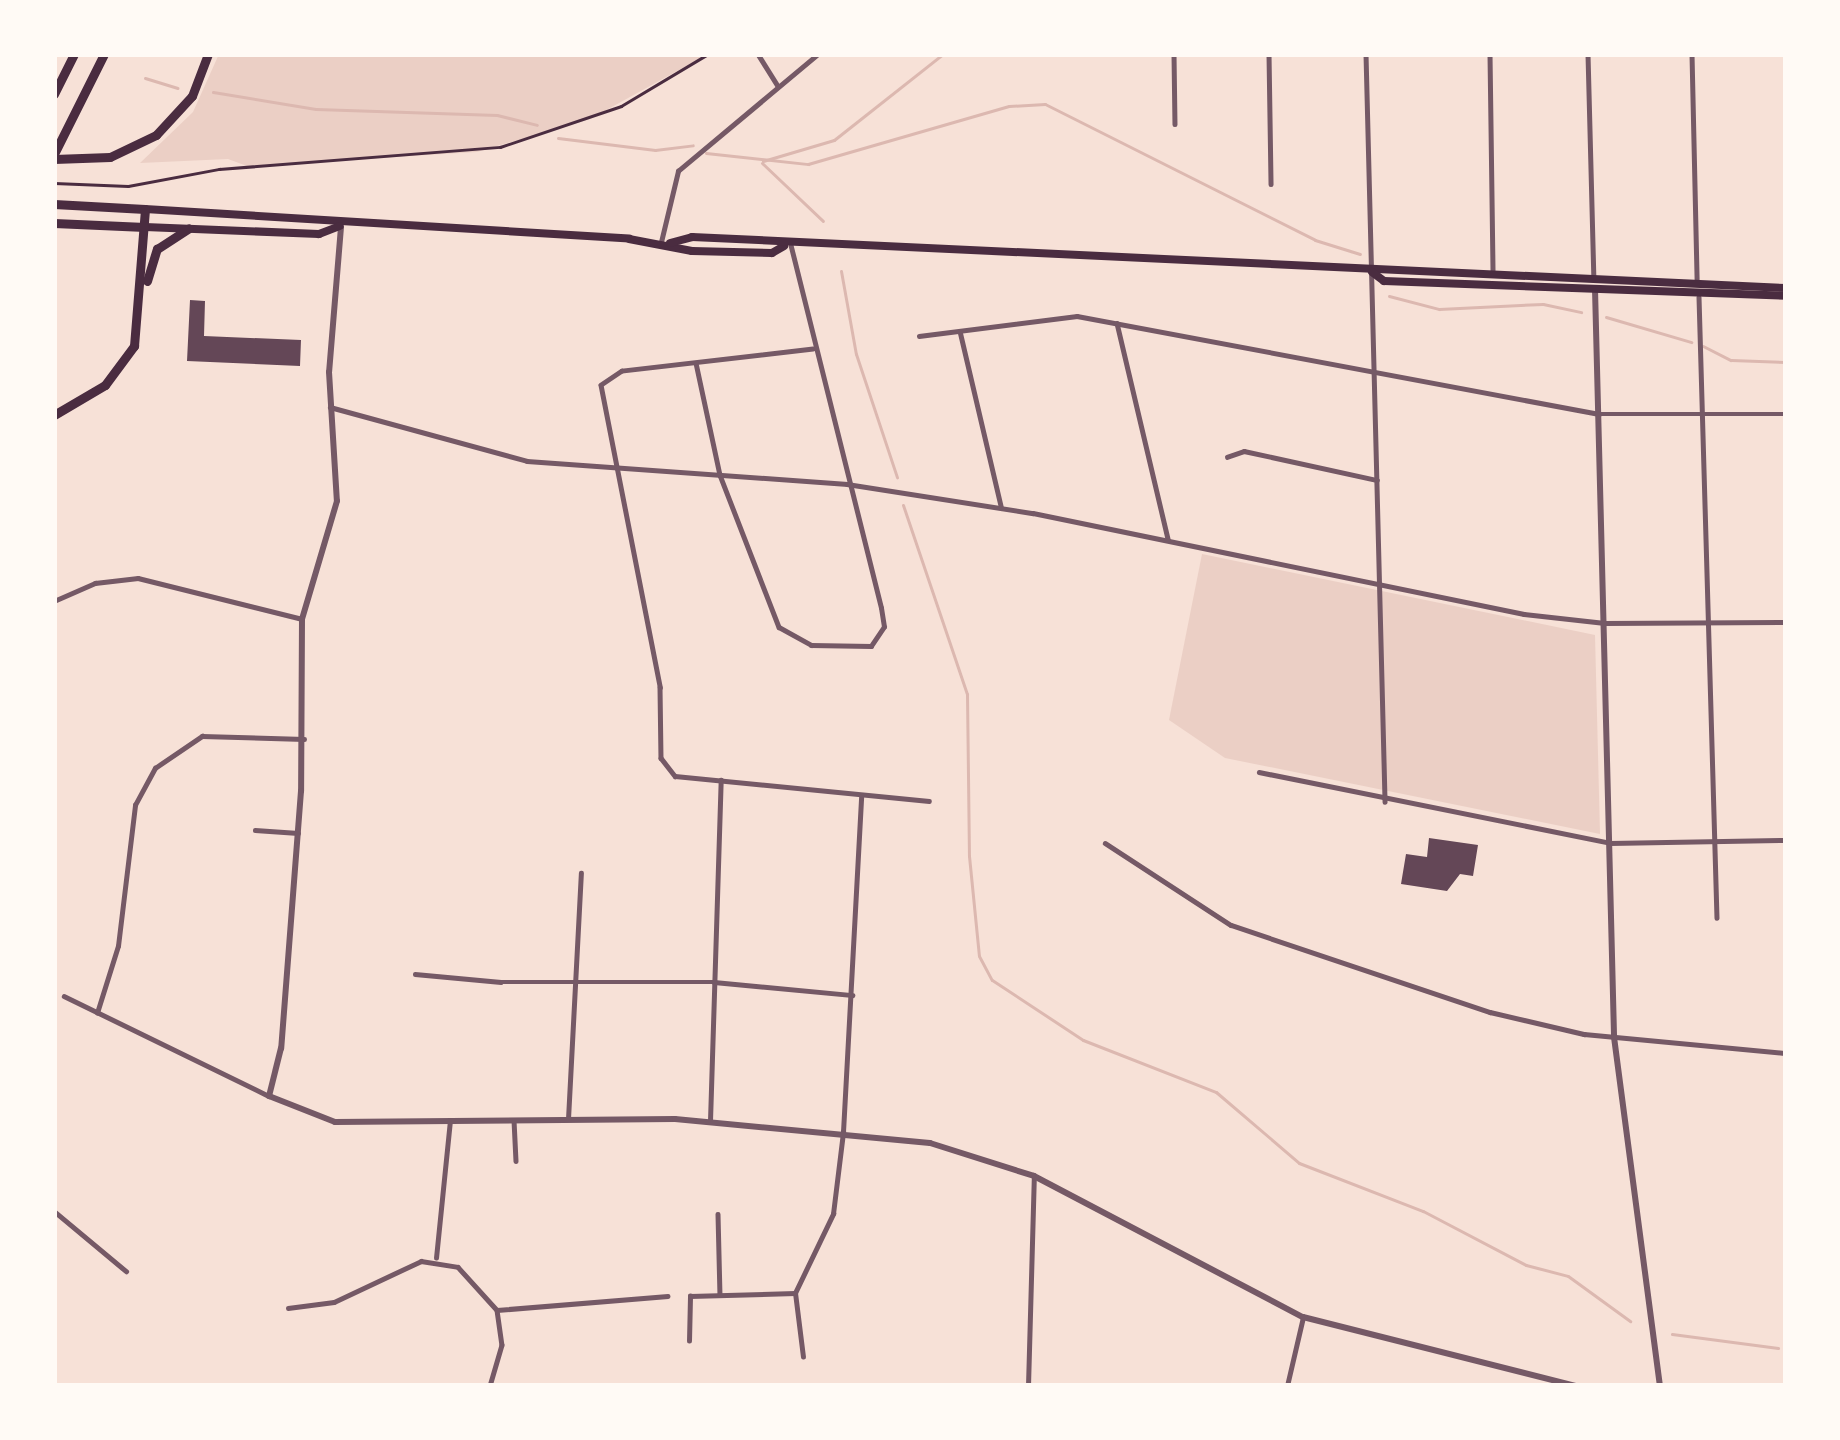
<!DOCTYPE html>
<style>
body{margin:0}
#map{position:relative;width:1840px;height:1440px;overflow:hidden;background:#f7e1d7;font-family:"Fira Sans Condensed",sans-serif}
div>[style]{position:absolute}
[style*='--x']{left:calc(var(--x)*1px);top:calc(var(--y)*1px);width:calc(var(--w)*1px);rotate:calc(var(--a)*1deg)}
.green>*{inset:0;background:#ebcfc5}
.stream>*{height:3px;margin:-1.5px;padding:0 1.5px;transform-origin:1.5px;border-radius:1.5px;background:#dcb8b0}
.building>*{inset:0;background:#644757}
.path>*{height:3px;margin:-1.5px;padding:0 1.5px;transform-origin:1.5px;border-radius:1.5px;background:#4a2c40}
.minor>*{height:4.5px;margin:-2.25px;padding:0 2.25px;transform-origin:2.25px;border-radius:2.25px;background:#755966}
.tertiary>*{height:6px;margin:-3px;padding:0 3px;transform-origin:3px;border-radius:3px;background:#755966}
.primary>*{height:8px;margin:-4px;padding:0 4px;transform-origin:4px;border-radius:4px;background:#4a2c40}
.trunk>*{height:9px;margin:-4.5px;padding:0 4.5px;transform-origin:4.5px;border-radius:4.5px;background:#4a2c40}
.motorway>*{height:9px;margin:-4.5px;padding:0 4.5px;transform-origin:4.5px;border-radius:4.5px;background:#4a2c40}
span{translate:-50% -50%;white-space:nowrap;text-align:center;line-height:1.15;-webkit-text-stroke:9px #fffaf5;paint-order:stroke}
.frame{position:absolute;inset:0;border:57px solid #fffaf5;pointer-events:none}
</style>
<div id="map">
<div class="green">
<i style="clip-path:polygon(219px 54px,708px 54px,590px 119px,477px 152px,247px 166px,228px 159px,140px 163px,193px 112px)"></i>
<i style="clip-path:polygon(1202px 554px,1595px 635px,1600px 834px,1225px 758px,1169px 720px)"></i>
</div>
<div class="stream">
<i style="--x:145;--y:78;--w:34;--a:17"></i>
<i style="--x:213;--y:92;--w:104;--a:9.4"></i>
<i style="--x:316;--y:109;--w:181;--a:1.9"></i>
<i style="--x:497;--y:115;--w:41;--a:14"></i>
<i style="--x:558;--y:138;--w:98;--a:7.1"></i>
<i style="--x:655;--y:150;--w:38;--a:-7"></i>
<i style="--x:706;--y:153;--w:103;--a:6.2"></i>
<i style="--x:808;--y:164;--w:209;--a:-16.1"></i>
<i style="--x:1009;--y:106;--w:36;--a:-3"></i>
<i style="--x:1045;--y:104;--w:302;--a:26.7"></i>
<i style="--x:1315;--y:240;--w:47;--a:17.3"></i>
<i style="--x:763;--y:161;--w:74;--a:-16.5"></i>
<i style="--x:834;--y:140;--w:139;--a:-38.3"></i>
<i style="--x:762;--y:163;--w:84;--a:43.6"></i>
<i style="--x:841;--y:271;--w:84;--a:79.8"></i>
<i style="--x:856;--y:354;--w:130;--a:71.6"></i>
<i style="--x:1389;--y:296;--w:52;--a:14.6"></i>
<i style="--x:1439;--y:309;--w:104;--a:-2.8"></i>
<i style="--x:1543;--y:304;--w:39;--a:12"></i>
<i style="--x:1606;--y:317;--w:89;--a:16.4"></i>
<i style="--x:1703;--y:346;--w:31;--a:27"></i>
<i style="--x:1731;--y:360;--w:55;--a:2.1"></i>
<i style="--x:903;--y:505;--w:200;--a:71.3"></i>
<i style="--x:967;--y:694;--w:162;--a:89.3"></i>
<i style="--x:969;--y:856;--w:100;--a:84.3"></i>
<i style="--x:979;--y:956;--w:27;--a:62"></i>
<i style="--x:992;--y:980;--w:109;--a:33.4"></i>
<i style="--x:1083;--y:1040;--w:143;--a:21.4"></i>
<i style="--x:1216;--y:1092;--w:109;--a:40.5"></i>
<i style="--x:1299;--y:1163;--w:133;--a:21.2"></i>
<i style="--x:1423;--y:1211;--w:116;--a:27.7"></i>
<i style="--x:1526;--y:1265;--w:43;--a:14.7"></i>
<i style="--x:1568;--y:1276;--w:77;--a:36"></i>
<i style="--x:1672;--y:1334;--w:107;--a:7.5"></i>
</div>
<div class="building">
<i style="clip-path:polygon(190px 300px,205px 301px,204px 336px,301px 340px,300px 366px,187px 361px)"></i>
<i style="clip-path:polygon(1429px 838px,1478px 845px,1473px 876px,1460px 874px,1447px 891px,1401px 884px,1406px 854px,1427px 857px)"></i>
</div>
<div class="path">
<i style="--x:54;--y:183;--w:74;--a:2.3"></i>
<i style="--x:128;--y:186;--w:93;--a:-10.6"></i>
<i style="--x:219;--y:169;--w:282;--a:-4.5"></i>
<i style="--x:500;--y:147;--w:128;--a:-18.7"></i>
<i style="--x:621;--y:106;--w:101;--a:-30.9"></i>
</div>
<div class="minor">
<i style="--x:758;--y:54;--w:36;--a:58"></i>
<i style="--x:1174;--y:54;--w:70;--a:89.2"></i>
<i style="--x:1269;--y:54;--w:130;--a:89.1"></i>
<i style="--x:1366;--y:54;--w:748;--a:88.54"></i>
<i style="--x:1490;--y:54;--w:216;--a:89.2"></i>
<i style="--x:1588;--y:54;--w:224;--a:88.5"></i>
<i style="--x:1692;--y:54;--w:226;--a:88.7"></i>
<i style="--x:661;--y:242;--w:73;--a:-76.5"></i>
<i style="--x:678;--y:171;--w:182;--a:-39.9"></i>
<i style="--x:1699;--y:297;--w:621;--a:88.34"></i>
<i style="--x:1117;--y:323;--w:222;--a:76.7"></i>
<i style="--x:960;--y:331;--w:180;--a:76.8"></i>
<i style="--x:919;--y:336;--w:159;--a:-7.2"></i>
<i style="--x:1077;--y:316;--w:531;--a:10.63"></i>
<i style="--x:1599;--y:414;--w:187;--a:0"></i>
<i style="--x:813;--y:349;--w:192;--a:173.4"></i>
<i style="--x:622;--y:371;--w:25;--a:146"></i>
<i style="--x:601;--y:385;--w:308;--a:78.9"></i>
<i style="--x:660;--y:687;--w:71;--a:89.2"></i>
<i style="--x:661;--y:758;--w:23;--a:52"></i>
<i style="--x:675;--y:776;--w:255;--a:5.6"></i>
<i style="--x:696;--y:363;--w:115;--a:77.9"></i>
<i style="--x:720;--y:475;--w:163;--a:68.8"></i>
<i style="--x:779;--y:627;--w:37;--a:29"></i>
<i style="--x:811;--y:645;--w:60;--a:1"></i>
<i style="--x:871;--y:646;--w:23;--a:-56"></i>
<i style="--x:884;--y:627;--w:19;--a:-99"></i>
<i style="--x:881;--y:608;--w:373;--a:-104"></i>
<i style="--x:330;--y:407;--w:204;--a:15.3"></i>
<i style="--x:527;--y:461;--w:321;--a:4.1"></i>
<i style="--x:847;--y:484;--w:188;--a:8.9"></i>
<i style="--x:1033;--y:513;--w:501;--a:11.62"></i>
<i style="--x:1524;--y:614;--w:81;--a:6.4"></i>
<i style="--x:1604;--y:623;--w:182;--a:-0.3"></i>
<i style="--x:1227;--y:457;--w:18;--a:-19"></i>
<i style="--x:1244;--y:451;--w:136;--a:12.3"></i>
<i style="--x:54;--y:601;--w:45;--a:-23.7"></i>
<i style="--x:95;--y:583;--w:43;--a:-6.6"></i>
<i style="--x:138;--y:578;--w:169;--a:14"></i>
<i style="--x:1259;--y:772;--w:358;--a:11.4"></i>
<i style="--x:1610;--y:843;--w:176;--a:-1"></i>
<i style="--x:255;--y:830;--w:43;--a:4"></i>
<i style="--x:1105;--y:843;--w:150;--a:33.1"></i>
<i style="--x:1231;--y:925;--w:273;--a:18.6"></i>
<i style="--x:1490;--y:1012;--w:97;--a:13.2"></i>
<i style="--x:1584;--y:1034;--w:203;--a:5.4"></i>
<i style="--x:415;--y:974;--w:86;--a:5.3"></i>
<i style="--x:501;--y:982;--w:213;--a:0"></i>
<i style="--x:714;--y:982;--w:139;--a:5.4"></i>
<i style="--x:64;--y:996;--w:228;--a:26"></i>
<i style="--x:97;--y:1013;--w:70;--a:-72.6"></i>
<i style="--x:118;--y:946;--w:142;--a:-83.1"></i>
<i style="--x:135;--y:805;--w:42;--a:-61.6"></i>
<i style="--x:155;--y:768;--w:57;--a:-34.2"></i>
<i style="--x:202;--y:736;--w:102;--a:1.7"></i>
<i style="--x:568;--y:1119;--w:246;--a:-87"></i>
<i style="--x:514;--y:1120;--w:41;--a:87.2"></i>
<i style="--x:710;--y:1121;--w:341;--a:-88.2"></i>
<i style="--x:54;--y:1211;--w:94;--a:39.8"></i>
<i style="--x:718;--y:1214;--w:81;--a:88.6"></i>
<i style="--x:436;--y:1258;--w:138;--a:-84.2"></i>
<i style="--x:288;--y:1308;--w:46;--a:-7.4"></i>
<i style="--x:334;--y:1302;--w:96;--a:-25.2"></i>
<i style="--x:421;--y:1261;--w:37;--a:9"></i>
<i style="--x:458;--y:1267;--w:58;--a:47.8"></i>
<i style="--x:497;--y:1310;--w:35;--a:82"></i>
<i style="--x:502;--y:1345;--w:43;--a:106.3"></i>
<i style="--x:497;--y:1310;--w:171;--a:-4.7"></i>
<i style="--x:689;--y:1341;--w:45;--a:-88.7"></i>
<i style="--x:690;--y:1296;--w:105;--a:-1.6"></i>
<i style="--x:803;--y:1357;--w:64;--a:-97.1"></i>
<i style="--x:795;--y:1293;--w:88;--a:-64.3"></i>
<i style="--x:833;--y:1214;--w:83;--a:-83"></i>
<i style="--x:843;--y:1132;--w:337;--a:-86.9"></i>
<i style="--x:1028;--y:1386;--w:210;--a:-88.4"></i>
<i style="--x:1287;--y:1386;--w:71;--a:-76.9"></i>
</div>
<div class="tertiary">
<i style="--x:341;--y:227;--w:145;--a:94.7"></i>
<i style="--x:329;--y:372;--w:129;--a:86.5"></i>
<i style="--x:337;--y:501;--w:123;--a:106.5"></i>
<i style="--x:302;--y:619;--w:172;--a:90.3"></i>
<i style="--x:301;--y:791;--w:258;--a:94.4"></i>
<i style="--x:281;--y:1048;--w:49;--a:104"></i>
<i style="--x:269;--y:1096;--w:71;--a:21.5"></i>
<i style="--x:335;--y:1122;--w:340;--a:-0.5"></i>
<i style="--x:675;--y:1119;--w:256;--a:5.4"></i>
<i style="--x:930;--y:1143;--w:109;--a:17.6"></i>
<i style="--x:1034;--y:1176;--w:304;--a:27.7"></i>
<i style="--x:1303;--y:1317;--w:282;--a:14.2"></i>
<i style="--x:1595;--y:289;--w:748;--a:88.54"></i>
<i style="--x:1614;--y:1037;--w:352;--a:82.5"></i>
</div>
<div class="primary">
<i style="--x:145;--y:209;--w:485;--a:3.5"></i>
<i style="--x:629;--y:239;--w:64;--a:10.8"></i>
<i style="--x:692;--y:251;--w:80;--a:1.4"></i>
<i style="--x:772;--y:253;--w:14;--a:-30"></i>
<i style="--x:145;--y:227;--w:174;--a:2.3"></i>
<i style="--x:319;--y:234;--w:22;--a:-21"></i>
<i style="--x:670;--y:243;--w:23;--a:-15"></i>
<i style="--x:692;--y:237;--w:1095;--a:2.67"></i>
<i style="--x:1372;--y:272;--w:15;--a:37"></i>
<i style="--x:1384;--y:281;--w:402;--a:2.1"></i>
</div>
<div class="trunk">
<i style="--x:54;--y:204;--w:91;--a:3.1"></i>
<i style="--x:54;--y:223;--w:91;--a:2.5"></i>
</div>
<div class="motorway">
<i style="--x:54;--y:94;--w:45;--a:-63.4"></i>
<i style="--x:54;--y:154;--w:112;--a:-63.4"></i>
<i style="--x:54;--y:159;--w:56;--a:-2"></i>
<i style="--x:110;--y:157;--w:51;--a:-25.6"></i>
<i style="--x:156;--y:135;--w:53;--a:-47.3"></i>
<i style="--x:192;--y:96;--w:45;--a:-69.1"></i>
<i style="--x:147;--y:281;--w:34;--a:-73"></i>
<i style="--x:157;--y:249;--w:38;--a:-33"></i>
<i style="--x:54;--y:415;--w:59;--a:-30.5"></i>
<i style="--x:105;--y:385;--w:49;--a:-53.4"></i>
<i style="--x:134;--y:346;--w:137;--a:-85.4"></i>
</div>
<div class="frame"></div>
</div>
